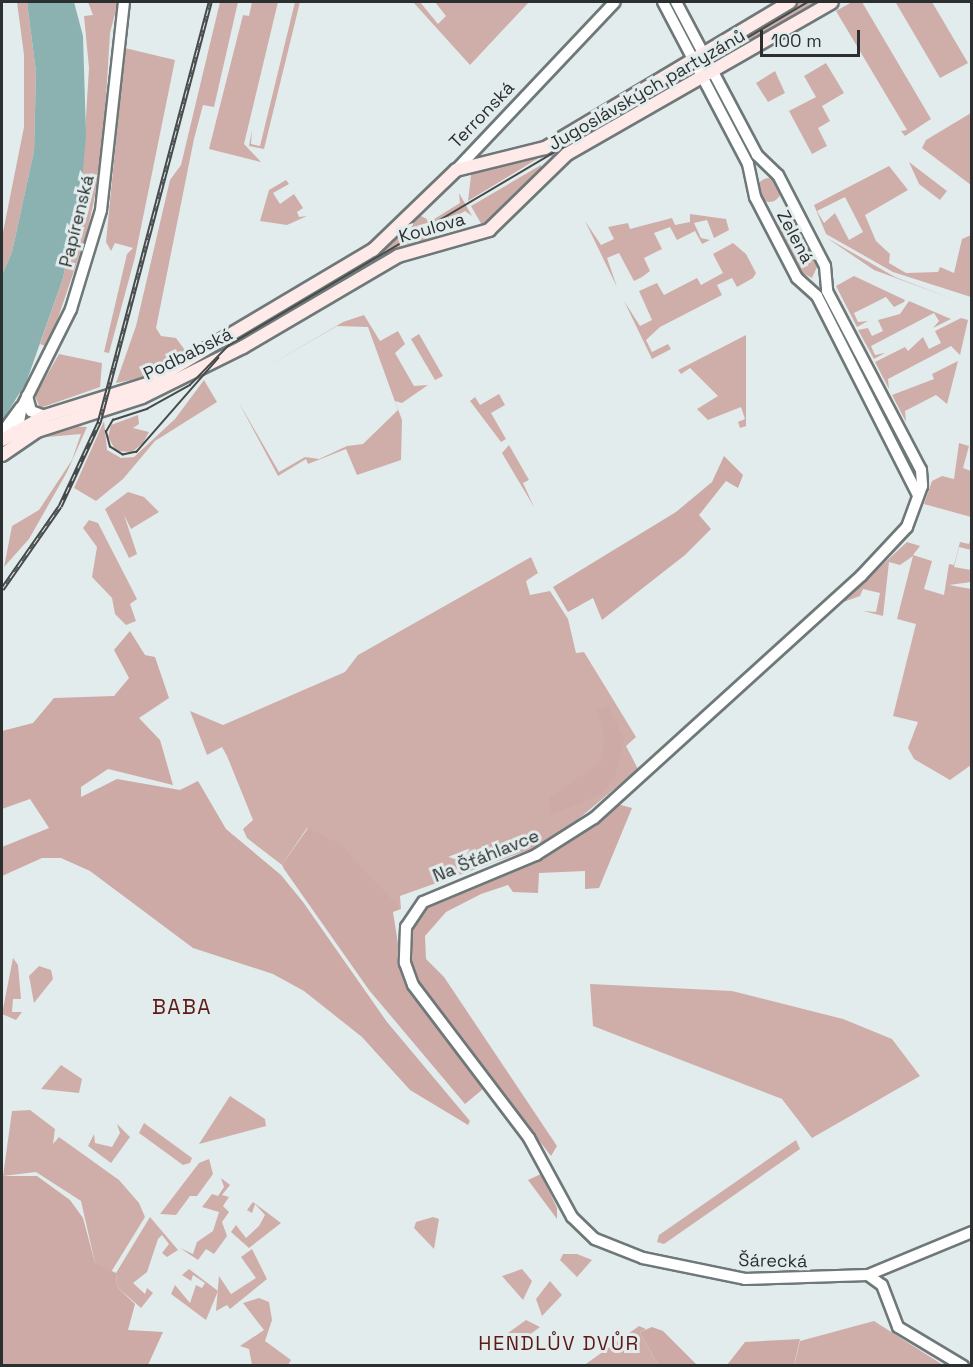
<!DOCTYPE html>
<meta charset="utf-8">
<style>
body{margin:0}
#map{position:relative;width:973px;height:1367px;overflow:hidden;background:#e2ecec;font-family:"Space Grotesk",sans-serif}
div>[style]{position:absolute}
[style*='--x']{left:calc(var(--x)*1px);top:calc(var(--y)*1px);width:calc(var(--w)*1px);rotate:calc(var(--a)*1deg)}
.green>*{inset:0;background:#cfaeaa}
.round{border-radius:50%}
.forest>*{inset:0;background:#cdaaa5}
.water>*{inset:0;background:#8bb2b1}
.roads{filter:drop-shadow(2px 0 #6f7878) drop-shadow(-2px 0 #6f7878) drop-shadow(0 2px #6f7878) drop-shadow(0 -2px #6f7878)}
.tertiary>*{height:10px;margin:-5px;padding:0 5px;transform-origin:5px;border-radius:5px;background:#fff}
.secondary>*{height:12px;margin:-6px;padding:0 6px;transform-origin:6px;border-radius:6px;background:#feeae8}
.tram>*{height:1.5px;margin:-0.75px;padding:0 0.75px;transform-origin:0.75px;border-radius:0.75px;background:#464a4a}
.rail>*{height:4.5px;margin-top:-2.25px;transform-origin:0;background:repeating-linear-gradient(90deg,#e2ecec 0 7px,#464a4a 0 14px);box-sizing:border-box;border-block:2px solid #464a4a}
span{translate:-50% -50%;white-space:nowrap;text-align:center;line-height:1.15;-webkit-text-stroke:6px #e2ecec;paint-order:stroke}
.street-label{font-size:18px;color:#2c2f2f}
.neighbourhood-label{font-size:20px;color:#5d1915;letter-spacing:1.5px}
.quarter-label{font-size:21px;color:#5d1915;letter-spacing:1.5px}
.frame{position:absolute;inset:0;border:3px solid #2c2f2f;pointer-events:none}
.scale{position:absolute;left:760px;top:30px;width:100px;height:27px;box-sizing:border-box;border:3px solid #2c2f2f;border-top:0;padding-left:8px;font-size:18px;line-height:21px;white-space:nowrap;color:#2c2f2f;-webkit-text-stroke:4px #e2ecec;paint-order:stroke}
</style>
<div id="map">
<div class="green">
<i style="clip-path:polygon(17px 2px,27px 2px,36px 72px,34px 151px,12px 252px,2px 275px,2px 237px,24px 127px,24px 55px)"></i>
<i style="clip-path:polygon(88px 2px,118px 2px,110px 33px,102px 162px,87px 233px,48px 347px,40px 344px,63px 278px,81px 195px,89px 68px,84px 16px,93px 15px)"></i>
<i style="clip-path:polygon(220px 2px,238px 2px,214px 107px,203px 105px,194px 139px,156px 328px,161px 336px,176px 338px,187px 353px,142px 378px,116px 383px,136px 326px,170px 180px,181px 165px)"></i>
<i style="clip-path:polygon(252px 2px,278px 2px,244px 144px,261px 162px,209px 149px,243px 15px,249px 16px)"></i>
<i style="clip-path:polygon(295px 2px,300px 2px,264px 149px,249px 146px,252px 130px,251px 144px,260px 146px)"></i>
<i style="clip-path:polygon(413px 2px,420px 2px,438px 24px,446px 16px,435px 2px,529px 2px,470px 65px)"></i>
<i style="clip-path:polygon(795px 2px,813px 2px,817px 8px,722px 64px,715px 51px)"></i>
<i style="clip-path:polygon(852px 2px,862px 2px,931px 119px,905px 136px,901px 131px,907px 130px,836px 11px)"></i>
<i style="clip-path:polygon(932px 2px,968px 63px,940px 78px,896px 3px)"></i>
<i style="clip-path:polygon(125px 48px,175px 60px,135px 257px,109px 353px,104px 352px,127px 254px,133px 248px,115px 243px,111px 251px,106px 242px)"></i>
<i style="clip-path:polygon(826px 63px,844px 93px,822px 106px,830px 121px,818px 128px,827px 146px,812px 154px,789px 111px,816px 97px,804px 76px)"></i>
<i style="clip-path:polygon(775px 71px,785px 93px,768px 102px,756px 83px)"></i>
<i style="clip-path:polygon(618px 106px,626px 120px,554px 161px,548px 150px)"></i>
<i style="clip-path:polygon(971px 113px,971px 185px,922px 148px,926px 140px)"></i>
<i style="clip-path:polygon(537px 157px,537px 159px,468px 201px,472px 167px)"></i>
<i style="clip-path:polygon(909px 162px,947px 191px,940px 200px,919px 184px)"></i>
<i style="clip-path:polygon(541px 165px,542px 171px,499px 217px,483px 227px,471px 206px)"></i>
<i style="clip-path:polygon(evenodd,889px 166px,908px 190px,865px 215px,876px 241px,890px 254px,889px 263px,906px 273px,938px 272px,940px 267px,954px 273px,962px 239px,971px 235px,971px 297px,893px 272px,826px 234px,814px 205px,889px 166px,845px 197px,863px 232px,849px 240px,835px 213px,824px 223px,817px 211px,845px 197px)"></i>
<i class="round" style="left:757px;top:178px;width:24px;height:24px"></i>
<i style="clip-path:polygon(286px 180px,289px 184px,273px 193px,280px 204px,294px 194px,303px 208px,297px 212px,299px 217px,307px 216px,287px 225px,260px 221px,269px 190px)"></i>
<i style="clip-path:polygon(459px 193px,472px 216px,465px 211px,440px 226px,435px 240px,386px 257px,382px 250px,419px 215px,431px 221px,460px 203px)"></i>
<i style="clip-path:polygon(690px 214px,726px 219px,729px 230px,714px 238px,707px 220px,694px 223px,701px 238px,710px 240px,702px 244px,695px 231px,677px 240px,670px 227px,654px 233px,662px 249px,644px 258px,650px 271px,642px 277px,634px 281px,619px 253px,607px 258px,617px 287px,585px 221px,601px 245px,614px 239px,608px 227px,628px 223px,630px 229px,672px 218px,675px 225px,690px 222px)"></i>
<i style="clip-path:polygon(789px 216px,818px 265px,812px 278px,802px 273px,777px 226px)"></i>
<i style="clip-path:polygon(827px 238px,895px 277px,953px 299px,874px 270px)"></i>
<i style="clip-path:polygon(733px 243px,746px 254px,756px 273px,753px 278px,737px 287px,732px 278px,717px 285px,722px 295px,660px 327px,646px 340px,652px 352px,668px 344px,671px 349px,652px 359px,624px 301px,640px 326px,652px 320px,639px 291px,657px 283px,664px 295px,697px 278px,701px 285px,723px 273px,713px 254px)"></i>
<i style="clip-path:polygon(854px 276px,905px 300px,904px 302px,894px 307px,886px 297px,854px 313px,858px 322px,868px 321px,857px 327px,836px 286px)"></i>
<i style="clip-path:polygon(827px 294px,917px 466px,911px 470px,820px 297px)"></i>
<i style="clip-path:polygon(909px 301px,951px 319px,933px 328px,939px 321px,934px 313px,871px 346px,875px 355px,885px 353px,874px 359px,858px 330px,868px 328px,872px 336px,883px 331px,878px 320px,900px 314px)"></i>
<i style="clip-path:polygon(364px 315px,380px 341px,398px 331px,405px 344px,395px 353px,414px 386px,428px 385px,402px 403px,395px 401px,402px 420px,401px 460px,357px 475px,346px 449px,308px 464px,306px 459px,278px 476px,238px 401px,279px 472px,305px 457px,319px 459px,347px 446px,363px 444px,398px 410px,368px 327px,337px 326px,258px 372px,343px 322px)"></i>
<i style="clip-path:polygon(961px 318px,968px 320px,960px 355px,951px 346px,888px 379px,889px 389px,875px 362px,905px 347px,908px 351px,923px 337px,929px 349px,941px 343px,935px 331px)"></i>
<i style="clip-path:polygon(419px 334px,443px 376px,435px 380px,411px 339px)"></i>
<i style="clip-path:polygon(746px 335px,746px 426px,740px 428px,738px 422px,745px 419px,741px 407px,708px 420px,697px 409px,718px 396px,690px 368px,681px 374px,678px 370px)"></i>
<i style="clip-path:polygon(59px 354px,102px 363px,100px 387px,40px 408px,35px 396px)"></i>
<i style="clip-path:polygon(958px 361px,947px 404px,936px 395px,905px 411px,906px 422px,892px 395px,934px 379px,932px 374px)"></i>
<i style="clip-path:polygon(204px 380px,217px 402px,155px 441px,123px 479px,96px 501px,74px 488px,104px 421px,107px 450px,121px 458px,134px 457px,175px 419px)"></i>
<i style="clip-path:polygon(499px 394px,505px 405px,491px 413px,506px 439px,501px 442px,470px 401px,475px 397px,480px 405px)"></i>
<i style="clip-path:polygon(138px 415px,139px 424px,133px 428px,149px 432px,143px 443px,132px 452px,116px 451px,108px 437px,111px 425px)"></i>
<i style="clip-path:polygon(66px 426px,87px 427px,67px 472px,29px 539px,4px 567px,12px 526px,39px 510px,72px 460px,81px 434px,36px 438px)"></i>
<i style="clip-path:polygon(959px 443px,969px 446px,963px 468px,971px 471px,971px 517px,924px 504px,932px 481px,942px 476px,954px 479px)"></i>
<i style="clip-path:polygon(509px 445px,529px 480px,523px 483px,534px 507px,502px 453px)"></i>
<i style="clip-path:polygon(128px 492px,144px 497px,159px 512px,131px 529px,124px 515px,137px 554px,129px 558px,105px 509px)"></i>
<i style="clip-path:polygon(89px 520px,98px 523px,137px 599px,130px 604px,136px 621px,126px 625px,115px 614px,112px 598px,92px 577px,97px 547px,83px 528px)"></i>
<i style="clip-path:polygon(971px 537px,971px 550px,959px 547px,954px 567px,971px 570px,971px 582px,949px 585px,971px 589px,971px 765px,950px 780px,914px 759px,908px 748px,918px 722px,893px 716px,916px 624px,897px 619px,913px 556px,900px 565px,889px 562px,883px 616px,863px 611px,876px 612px,880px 593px,863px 589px,860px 596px,841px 603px,907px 542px,920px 546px,913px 555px,932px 561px,924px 589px,944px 595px,949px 564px,954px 565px,960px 542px,969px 544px)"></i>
<i style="clip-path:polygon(531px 557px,538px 573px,526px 581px,530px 595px,550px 591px,568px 619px,576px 653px,584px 652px,636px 737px,626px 746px,638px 769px,564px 831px,537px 847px,400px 896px,401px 909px,307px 828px,282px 865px,247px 838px,243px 829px,253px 820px,227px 756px,222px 747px,207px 755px,190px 711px,223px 725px,345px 672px,358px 655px)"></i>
<i style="clip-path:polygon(13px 958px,18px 965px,21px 999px,13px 999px,12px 1012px,22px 1012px,16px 1020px,2px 1014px)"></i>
<i style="clip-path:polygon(39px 966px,51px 970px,53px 979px,34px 1003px,29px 976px)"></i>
<i style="clip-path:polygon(590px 984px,732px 991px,843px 1019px,892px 1039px,920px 1076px,812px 1138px,782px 1099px,593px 1026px)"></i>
<i style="clip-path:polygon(61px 1065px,82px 1079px,79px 1093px,41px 1089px)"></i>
<i style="clip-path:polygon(230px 1096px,265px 1119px,266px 1126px,199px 1144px)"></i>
<i style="clip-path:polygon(30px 1110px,55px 1129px,53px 1144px,59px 1137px,119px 1180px,139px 1203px,145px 1217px,108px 1277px,95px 1263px,81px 1201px,36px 1172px,3px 1176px,12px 1111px)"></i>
<i style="clip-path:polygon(144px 1123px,192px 1158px,190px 1163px,183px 1165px,139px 1133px)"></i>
<i style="clip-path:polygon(117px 1124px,130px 1137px,111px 1163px,88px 1146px,94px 1134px,95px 1143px,112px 1147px,120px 1133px)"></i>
<i style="clip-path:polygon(796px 1140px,800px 1149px,664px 1244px,657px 1242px,659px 1235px)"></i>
<i style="clip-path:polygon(209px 1159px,213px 1174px,197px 1196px,190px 1196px,176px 1215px,160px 1214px,199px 1163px)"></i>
<i style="clip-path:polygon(221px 1178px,230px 1185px,222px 1195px,229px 1197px,223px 1206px,229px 1212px,222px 1222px,227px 1236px,214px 1254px,206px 1249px,198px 1260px,180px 1248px,193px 1254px,197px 1242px,213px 1231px,219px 1212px,202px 1207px,212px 1194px,218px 1196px,224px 1187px)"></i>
<i style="clip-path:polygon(253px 1202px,281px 1223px,249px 1248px,231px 1232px,236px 1225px,246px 1238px,259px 1226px,265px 1215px,255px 1204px,252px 1213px,247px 1210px)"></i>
<i style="clip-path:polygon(150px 1217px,178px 1250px,167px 1257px,162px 1253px,169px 1244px,162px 1235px,158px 1239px,147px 1272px,133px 1283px,145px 1294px,147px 1288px,153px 1293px,141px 1308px,117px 1287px,116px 1273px)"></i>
<i style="clip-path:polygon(433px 1217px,439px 1219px,434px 1249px,414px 1228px,416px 1222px)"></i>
<i style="clip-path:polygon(252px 1249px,267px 1279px,230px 1309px,227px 1305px,216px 1311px,219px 1276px,231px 1294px,256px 1278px,241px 1257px)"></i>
<i style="clip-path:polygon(563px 1254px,577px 1254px,592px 1260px,577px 1277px,560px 1260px)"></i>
<i style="clip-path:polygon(189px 1269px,218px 1291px,206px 1320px,171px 1294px,175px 1285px,190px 1303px,196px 1285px,202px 1288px,205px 1283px,193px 1275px,191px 1281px,182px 1275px)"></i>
<i style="clip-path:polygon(522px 1269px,532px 1281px,523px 1300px,502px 1276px)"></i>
<i style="clip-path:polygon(550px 1281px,562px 1295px,542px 1316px,536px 1299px)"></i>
<i style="clip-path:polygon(259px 1298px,269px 1302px,272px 1320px,265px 1341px,291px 1360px,288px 1365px,252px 1365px,249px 1349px,240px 1346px,264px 1330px,243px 1303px)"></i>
<i style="clip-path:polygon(526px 1320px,540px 1327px,521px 1341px,527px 1354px,508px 1333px)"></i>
<i style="clip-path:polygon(874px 1321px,943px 1365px,794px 1366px,800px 1341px)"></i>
<i style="clip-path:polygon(639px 1326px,646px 1329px,640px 1332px,658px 1365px,583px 1366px)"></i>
</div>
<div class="forest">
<i style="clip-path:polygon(724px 456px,743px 475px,738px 488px,726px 481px,699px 515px,711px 529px,685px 555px,602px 620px,593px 598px,568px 612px,553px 587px,676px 512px,712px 482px)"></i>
<i style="clip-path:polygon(130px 631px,145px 655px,155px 657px,169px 698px,139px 718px,160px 740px,173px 785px,108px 769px,81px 787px,81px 797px,117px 779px,180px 790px,198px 781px,226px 829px,281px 875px,303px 902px,387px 1022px,470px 1121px,468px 1125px,410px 1090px,362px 1037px,304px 991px,273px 974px,193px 948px,90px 871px,61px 858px,42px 858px,2px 876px,2px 847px,49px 828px,30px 799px,2px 809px,2px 731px,33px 723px,54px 698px,114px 696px,129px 678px,114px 650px)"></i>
<i style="clip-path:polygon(608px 706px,624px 739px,615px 778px,601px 795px,551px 815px,549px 797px,601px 762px,605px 738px,597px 710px)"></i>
<i style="clip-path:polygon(617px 804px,632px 808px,599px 888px,585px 889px,585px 871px,539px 873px,538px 893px,513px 892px,508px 885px,481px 894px,446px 912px,425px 936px,426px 959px,444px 977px,557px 1146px,551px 1156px,417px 983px,409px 962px,410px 929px,427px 906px,554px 851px)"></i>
<i style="clip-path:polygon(308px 828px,341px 845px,401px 909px,393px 912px,404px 982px,483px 1089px,465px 1104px,369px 990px,284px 869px,282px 865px)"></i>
<i style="clip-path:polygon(541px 1174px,557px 1208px,557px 1219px,528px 1180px)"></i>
<i style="clip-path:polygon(2px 1176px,37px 1176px,70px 1200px,83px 1218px,95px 1263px,116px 1273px,117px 1287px,135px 1304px,128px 1330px,163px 1332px,148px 1365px,2px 1365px)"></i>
<i style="clip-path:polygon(652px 1327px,663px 1331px,697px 1365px,658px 1365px,640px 1332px)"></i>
<i style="clip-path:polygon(800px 1339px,794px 1365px,727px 1365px,745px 1342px)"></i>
</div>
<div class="water">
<i style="clip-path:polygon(27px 2px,74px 2px,83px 36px,86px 135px,81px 195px,63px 278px,26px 383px,2px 421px,2px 275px,12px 252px,34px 151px,36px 72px)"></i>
</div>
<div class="roads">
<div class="tertiary">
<i style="--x:663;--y:2;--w:183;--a:62.3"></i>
<i style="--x:748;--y:164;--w:34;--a:78"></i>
<i style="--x:755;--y:197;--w:91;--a:62.6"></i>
<i style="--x:797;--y:278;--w:27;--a:42"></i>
<i style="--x:817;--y:296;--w:223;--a:63.1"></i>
<i style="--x:676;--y:2;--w:173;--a:62.1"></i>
<i style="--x:757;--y:155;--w:29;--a:44"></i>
<i style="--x:778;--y:175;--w:102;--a:62.7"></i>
<i style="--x:825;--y:266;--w:25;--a:85"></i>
<i style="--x:827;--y:291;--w:202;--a:62.3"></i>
<i style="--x:921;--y:470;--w:16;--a:86"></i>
<i style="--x:922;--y:486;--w:44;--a:110.1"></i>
<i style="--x:907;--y:527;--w:67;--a:133.2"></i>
<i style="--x:861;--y:576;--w:360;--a:137.8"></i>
<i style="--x:594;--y:818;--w:69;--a:147.5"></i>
<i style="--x:536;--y:855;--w:122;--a:157.4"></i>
<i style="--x:423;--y:902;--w:30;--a:124"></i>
<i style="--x:406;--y:927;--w:36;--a:92"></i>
<i style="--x:405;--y:963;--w:23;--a:70"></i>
<i style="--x:413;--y:985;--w:192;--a:52.8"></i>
<i style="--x:529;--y:1138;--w:90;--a:61.4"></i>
<i style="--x:572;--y:1217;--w:32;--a:44"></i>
<i style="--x:595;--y:1239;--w:52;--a:21.6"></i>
<i style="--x:643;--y:1258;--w:104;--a:11.6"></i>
<i style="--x:745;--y:1279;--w:123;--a:-1.9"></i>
<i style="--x:868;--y:1275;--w:17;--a:36"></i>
<i style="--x:882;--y:1285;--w:45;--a:69.1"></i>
<i style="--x:898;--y:1327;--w:76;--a:31"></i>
<i style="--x:456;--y:170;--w:231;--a:-46.6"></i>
<i style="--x:27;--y:396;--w:16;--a:75"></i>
<i style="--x:31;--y:411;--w:15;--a:20"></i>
<i style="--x:2;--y:433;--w:32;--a:-54"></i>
<i style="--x:16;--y:437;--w:31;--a:-79"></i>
<i style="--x:22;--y:407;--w:110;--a:-63.4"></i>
<i style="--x:71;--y:309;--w:103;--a:-73.1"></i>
<i style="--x:101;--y:210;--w:209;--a:-83.7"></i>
<i style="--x:868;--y:1275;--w:113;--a:-22.5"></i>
</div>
<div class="secondary">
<i style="--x:2;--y:440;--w:49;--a:-29.2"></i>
<i style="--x:45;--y:416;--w:107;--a:-17.4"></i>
<i style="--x:147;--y:384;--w:263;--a:-30.7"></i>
<i style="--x:373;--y:250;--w:115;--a:-43.9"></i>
<i style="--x:456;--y:170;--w:92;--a:-13.9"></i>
<i style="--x:545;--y:148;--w:285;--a:-30.8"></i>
<i style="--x:2;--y:455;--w:42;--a:-34.4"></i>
<i style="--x:37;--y:431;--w:110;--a:-17.9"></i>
<i style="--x:142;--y:397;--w:113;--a:-26.3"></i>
<i style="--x:243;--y:347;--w:180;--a:-30.4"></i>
<i style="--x:398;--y:256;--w:95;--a:-15.9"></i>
<i style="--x:489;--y:230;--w:109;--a:-44.3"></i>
<i style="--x:567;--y:154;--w:305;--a:-29.8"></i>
</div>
</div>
<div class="tram">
<i style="--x:219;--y:358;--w:125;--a:131.1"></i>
<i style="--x:137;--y:452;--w:14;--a:168"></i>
<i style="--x:123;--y:455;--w:15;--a:-148"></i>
<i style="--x:110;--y:447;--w:16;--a:-105"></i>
<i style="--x:106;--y:432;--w:14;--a:-60"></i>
<i style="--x:113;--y:420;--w:36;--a:-18"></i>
<i style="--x:147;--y:409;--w:49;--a:-29.2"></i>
<i style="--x:190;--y:385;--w:56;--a:-45.7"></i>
<i style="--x:229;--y:345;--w:673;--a:-30.64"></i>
</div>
<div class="rail">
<i style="--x:2;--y:589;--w:101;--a:-55.1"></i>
<i style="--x:60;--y:506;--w:93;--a:-65.1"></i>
<i style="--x:99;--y:422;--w:434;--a:-75.2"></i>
</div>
<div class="street-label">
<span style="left:647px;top:90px;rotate:-30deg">Jugoslávských partyzánů</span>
<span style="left:482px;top:115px;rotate:-46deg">Terronská</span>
<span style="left:77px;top:221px;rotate:-76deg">Papírenská</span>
<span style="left:432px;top:228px;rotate:-16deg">Koulova</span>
<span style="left:795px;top:237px;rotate:62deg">Zelená</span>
<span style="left:188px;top:354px;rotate:-26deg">Podbabská</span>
<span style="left:486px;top:856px;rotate:-22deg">Na Šťáhlavce</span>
<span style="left:773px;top:1261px;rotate:1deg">Šárecká</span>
</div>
<div class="neighbourhood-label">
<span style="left:559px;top:1343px">HENDLŮV DVŮR</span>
</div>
<div class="quarter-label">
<span style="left:182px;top:1007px">BABA</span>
</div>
<div class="frame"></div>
<div class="scale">100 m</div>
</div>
